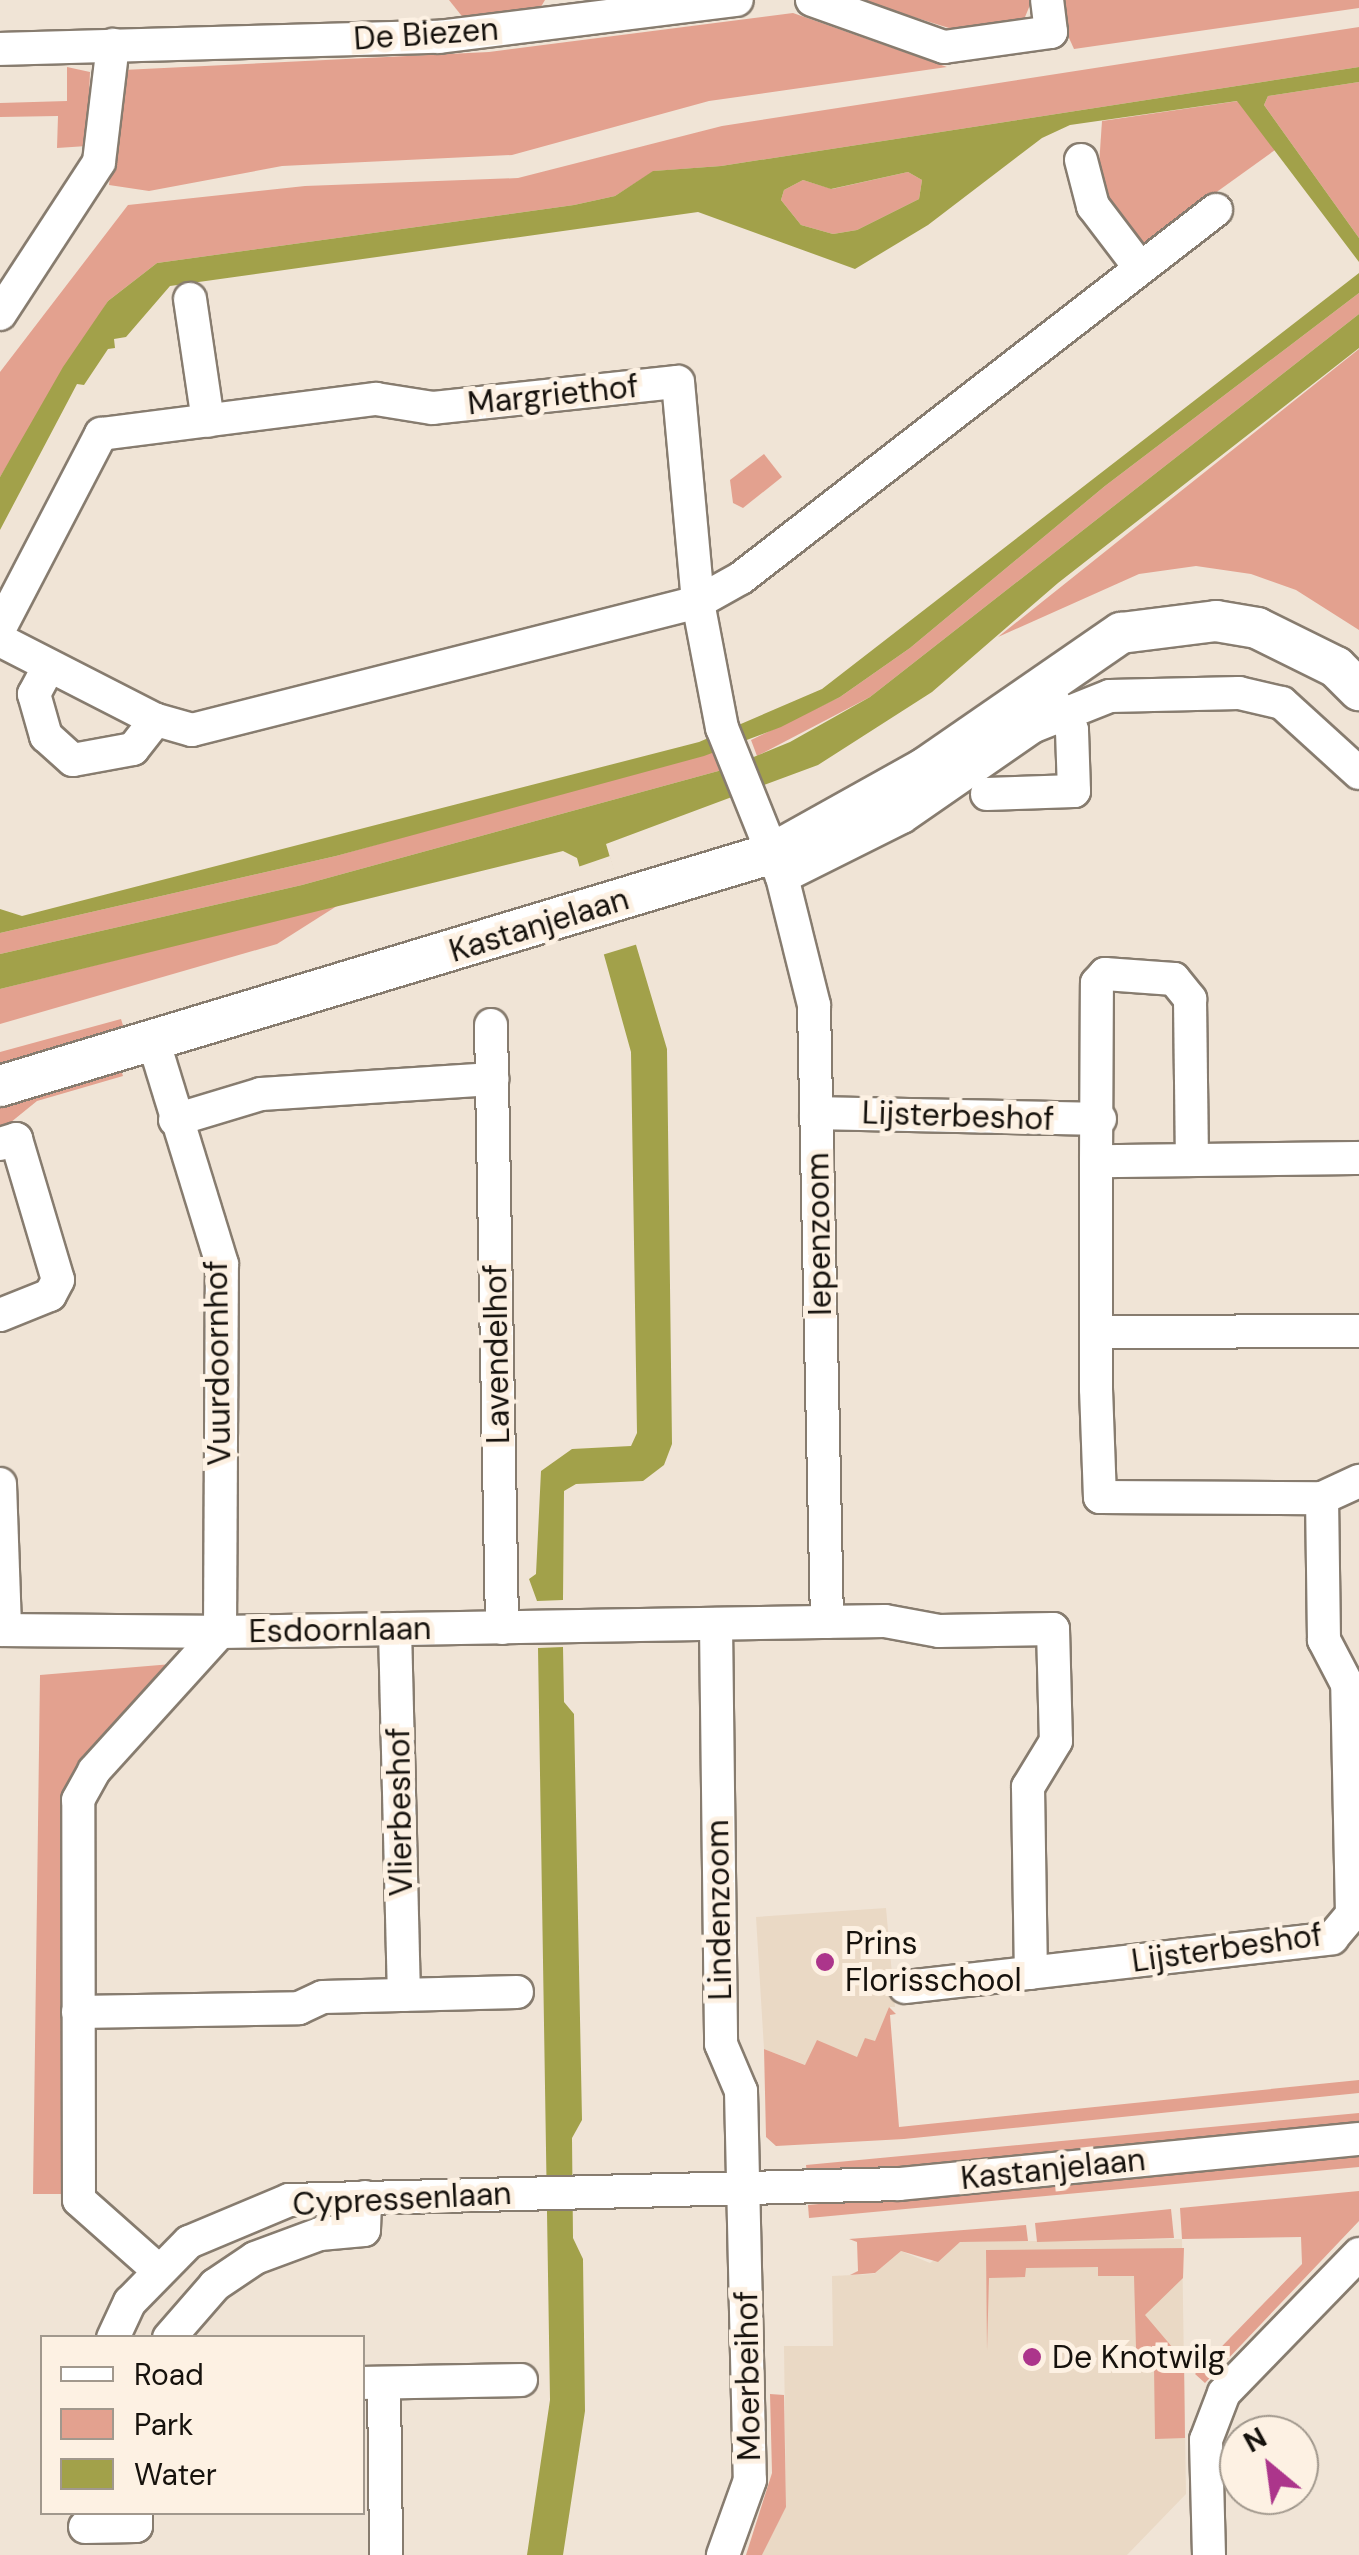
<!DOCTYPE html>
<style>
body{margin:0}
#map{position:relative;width:1359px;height:2555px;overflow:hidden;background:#f0e4d6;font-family:"DM Sans",sans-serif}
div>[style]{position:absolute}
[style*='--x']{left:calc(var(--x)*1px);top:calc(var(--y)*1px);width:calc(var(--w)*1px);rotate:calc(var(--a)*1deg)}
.built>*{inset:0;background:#ead9c5}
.green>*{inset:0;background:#e3a18f}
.water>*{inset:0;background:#a2a14a}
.pier>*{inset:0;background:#f0e4d6}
.roads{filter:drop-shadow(2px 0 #877c6f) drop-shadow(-2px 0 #877c6f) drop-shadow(0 2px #877c6f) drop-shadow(0 -2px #877c6f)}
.minor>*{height:32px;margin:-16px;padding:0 16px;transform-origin:16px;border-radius:16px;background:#fff}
.tertiary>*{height:40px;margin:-20px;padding:0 20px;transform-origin:20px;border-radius:20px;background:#fff}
.dots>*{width:28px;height:28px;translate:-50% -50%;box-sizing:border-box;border:5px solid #fdf1e3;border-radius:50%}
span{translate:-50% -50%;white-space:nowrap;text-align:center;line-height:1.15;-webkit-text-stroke:10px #fdf1e3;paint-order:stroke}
.street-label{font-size:32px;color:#16120d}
.poi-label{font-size:32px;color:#16120d}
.left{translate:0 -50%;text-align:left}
.legend{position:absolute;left:40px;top:2335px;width:325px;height:180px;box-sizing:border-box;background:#fdf1e3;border:2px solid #a1988d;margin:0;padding:12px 18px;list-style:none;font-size:30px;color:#16120d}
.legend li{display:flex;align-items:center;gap:20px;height:50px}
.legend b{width:50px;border:2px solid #a1988d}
.north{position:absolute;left:1219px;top:2415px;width:100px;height:100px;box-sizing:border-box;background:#fdf1e3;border:2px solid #a1988d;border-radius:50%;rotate:331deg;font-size:28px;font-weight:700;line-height:40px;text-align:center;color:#16120d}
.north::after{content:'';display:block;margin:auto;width:35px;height:45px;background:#ac358b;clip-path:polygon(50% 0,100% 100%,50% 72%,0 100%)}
</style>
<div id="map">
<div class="built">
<i style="clip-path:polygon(886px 1908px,895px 2007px,889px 2007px,875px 2042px,857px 2057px,806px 2065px,764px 2049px,756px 1917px)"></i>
<i style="clip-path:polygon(1182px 2239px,1186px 2494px,1127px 2555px,762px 2555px,786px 2506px,784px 2346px,833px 2346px,832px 2276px,874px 2274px,901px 2251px,930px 2263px,960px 2242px)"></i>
</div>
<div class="green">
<i style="clip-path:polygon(449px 0,545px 0,539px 10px,465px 20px)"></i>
<i style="clip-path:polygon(859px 0,1032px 0,1023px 22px,965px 33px)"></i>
<i style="clip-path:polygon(1061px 0,1359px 0,1359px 8px,1074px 49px,1060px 18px)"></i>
<i style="clip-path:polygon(793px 13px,947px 67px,709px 101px,512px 155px,282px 166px,149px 191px,109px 185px,123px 70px,489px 52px)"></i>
<i style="clip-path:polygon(1359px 27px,1359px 67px,721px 166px,654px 171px,615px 196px,574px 205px,157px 263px,108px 301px,0 477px,0 372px,128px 205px,305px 186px,518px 178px,722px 126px)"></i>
<i style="clip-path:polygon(67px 67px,90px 72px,87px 146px,57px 148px,58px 116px,0 117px,0 103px,67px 101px)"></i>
<i style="clip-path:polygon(1359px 82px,1359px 238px,1264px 105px,1268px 96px)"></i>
<i style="clip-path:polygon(1238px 101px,1275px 150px,1140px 247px,1098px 180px,1102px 121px)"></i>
<i style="clip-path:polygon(908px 172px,922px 180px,919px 199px,857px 230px,833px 234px,801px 225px,781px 200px,784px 190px,803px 180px,832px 189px)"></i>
<i style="clip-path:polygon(1358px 276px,1357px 279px,954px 593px,963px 585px)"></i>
<i style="clip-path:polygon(1359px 293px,1359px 314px,870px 697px,757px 756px,751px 740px,840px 697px,910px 648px,1105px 486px)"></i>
<i style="clip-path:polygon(1359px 349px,1359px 630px,1296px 590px,1251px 574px,1196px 566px,1139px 574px,998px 637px)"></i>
<i style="clip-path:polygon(764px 454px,782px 477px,743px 508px,733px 503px,730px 480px)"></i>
<i style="clip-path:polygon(714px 749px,722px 770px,302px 885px,0 954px,0 933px,336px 856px)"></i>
<i style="clip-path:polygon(340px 904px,277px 944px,0 1024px,0 989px)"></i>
<i style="clip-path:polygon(121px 1019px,125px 1032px,0 1068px,0 1052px)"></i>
<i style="clip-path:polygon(120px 1067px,123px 1076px,37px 1101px,0 1131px,0 1101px)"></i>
<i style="clip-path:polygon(172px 1664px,71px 1777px,65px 2012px,79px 2194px,33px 2194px,40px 1675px)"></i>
<i style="clip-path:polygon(889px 2007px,896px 2014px,890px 2015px,899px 2127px,1359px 2080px,1359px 2093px,904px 2139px,776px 2146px,766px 2137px,764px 2049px,805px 2065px,817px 2040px,857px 2057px,865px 2038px,875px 2041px)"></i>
<i style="clip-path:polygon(1359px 2113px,1359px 2122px,975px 2162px,807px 2174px,806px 2165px)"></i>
<i style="clip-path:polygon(1359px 2154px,1359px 2167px,809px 2218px,808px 2205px)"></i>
<i style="clip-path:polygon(1359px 2191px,1359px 2221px,1205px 2383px,1195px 2374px,1302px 2264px,1301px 2237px,1182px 2239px,1180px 2208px)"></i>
<i style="clip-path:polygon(1171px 2209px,1174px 2238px,1037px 2242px,1035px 2223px)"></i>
<i style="clip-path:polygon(1026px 2225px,1028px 2241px,960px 2242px,938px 2262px,901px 2251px,875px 2273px,850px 2275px,858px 2271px,857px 2242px,849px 2239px)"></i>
<i style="clip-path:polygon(1184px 2248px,1183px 2278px,1145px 2315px,1184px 2361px,1185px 2438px,1155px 2439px,1154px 2366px,1122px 2366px,1122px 2349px,1136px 2348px,1134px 2276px,1098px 2276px,1098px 2267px,1026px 2268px,1025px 2277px,989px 2278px,987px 2351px,986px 2250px)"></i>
<i style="clip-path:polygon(770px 2394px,784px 2395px,786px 2507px,762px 2555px,746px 2555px,772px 2473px)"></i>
</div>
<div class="water">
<i style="clip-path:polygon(evenodd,1359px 67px,1359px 82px,1268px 96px,1264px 105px,1359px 238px,1359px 262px,1237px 101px,1070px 125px,1042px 138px,928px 225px,855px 269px,698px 212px,170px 286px,126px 337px,114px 339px,115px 348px,108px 349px,84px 385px,77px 384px,0 530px,0 477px,63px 367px,108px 301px,157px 263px,574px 205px,615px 196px,653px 171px,721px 166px,1359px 67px,908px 172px,922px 180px,919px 199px,857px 230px,833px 234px,801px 225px,781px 200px,784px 190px,803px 180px,831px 189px,908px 172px)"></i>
<i style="clip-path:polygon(1359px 273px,1359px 293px,1105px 486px,910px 648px,840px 697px,781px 727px,704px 756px,336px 856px,0 933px,0 909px,22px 916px,699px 742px,822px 689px)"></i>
<i style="clip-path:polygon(1359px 314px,1359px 348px,1058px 583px,932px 692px,818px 765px,606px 844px,667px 1049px,672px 1444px,664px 1465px,643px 1481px,576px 1484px,564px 1491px,563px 1600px,537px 1601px,529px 1579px,536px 1574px,541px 1471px,572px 1449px,631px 1446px,637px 1433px,631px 1052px,577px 858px,563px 851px,0 989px,0 954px,302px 885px,722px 770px,790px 742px,870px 697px)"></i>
<i style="clip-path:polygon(563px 1647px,564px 1702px,574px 1714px,582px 2120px,572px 2138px,573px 2238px,583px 2259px,585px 2411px,563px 2555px,527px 2555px,550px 2400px,538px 1648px)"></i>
</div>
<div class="pier">
<i style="clip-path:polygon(610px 856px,638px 944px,602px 955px,575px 868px)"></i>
</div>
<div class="roads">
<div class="minor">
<i style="--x:812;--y:0;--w:140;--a:19.6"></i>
<i style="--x:944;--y:47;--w:108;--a:-8"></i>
<i style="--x:1051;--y:32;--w:32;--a:-97"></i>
<i style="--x:0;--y:49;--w:439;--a:-1.6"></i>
<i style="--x:439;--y:37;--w:300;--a:-7.1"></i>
<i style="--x:1081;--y:160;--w:48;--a:75.4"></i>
<i style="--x:1093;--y:206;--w:78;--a:52.8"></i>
<i style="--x:190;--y:299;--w:123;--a:81.6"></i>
<i style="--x:0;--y:314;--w:181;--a:-56.9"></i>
<i style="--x:99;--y:162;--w:118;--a:-83.2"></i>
<i style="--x:0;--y:628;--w:219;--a:-62.5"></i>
<i style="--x:101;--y:434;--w:277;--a:-7.3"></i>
<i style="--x:376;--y:399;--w:58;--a:9"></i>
<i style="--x:433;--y:408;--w:246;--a:-6.1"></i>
<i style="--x:678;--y:382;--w:221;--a:84.8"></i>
<i style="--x:698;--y:602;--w:522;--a:165.8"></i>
<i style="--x:192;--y:730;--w:37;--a:-164"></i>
<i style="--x:156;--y:720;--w:175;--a:-152.9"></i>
<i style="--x:49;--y:666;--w:32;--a:118"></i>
<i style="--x:34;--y:694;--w:44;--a:74.1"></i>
<i style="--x:46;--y:736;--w:36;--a:42"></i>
<i style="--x:73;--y:760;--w:61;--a:-10.4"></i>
<i style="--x:133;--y:749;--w:37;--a:-52"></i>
<i style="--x:987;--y:794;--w:87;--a:-2"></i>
<i style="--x:1074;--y:791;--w:61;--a:-91.9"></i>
<i style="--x:1072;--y:730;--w:37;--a:-123"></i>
<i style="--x:782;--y:877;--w:134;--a:-26.6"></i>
<i style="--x:902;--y:817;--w:158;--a:-34.7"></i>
<i style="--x:1032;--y:727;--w:84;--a:-21.7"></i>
<i style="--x:1110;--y:696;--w:129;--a:-1.3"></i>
<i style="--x:1239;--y:693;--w:44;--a:13.1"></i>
<i style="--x:1282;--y:703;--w:104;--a:42.3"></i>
<i style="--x:491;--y:1025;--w:603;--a:88.95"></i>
<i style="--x:816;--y:1113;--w:284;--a:1.2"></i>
<i style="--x:175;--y:1120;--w:90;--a:-16.8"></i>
<i style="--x:261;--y:1094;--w:232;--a:-3.7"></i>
<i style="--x:0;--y:1144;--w:17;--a:-17"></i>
<i style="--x:16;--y:1139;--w:147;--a:73.4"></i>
<i style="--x:58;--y:1280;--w:17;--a:118"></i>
<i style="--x:50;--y:1295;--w:54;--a:158.2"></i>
<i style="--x:1359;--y:1158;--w:263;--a:179.3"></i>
<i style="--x:1096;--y:1161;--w:228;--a:90"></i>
<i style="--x:1096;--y:1389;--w:108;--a:87.9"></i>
<i style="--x:1100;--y:1497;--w:222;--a:0.3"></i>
<i style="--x:1322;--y:1498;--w:41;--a:-24.7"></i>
<i style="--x:1096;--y:1161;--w:178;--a:-89.7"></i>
<i style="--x:1097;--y:983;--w:12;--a:-48"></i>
<i style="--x:1105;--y:974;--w:69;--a:4.1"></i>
<i style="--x:1174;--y:979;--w:26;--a:51"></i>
<i style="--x:1190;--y:999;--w:161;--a:89.3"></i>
<i style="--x:1096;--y:1332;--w:263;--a:-0.2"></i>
<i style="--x:0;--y:1484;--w:146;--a:88"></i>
<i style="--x:827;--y:1622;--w:617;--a:-91.21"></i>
<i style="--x:814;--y:1005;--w:132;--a:-104"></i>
<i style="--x:782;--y:877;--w:161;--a:-111.9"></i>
<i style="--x:722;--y:728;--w:128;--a:-100.8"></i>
<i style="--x:698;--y:602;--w:49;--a:-29.2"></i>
<i style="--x:741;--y:578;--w:601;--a:-37.77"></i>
<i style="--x:716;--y:1625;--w:419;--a:89.3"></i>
<i style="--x:721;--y:2044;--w:51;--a:66.9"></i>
<i style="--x:741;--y:2091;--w:389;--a:88.7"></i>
<i style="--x:750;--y:2480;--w:80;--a:109.8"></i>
<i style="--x:395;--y:1629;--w:366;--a:88.6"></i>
<i style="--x:0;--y:1630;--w:220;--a:0.5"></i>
<i style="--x:220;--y:1632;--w:368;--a:-89.7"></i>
<i style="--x:222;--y:1264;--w:231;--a:-107.1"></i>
<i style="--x:905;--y:1987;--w:430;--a:-6.5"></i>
<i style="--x:1332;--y:1938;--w:31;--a:-50"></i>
<i style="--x:1352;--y:1914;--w:230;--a:-91.2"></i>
<i style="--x:1347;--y:1684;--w:50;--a:-117.6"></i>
<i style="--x:1324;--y:1640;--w:142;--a:-90.8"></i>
<i style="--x:78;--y:2012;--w:221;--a:-1"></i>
<i style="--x:299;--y:2008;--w:26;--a:-25"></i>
<i style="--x:323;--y:1997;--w:194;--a:-1.5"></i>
<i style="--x:159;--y:2271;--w:107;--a:-138.4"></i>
<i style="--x:79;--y:2200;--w:400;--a:-90.1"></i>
<i style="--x:78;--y:1800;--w:33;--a:-61"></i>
<i style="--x:94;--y:1771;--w:188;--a:-47.8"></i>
<i style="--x:220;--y:1632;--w:665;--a:-0.95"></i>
<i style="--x:885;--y:1621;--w:55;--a:10.5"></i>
<i style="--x:939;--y:1631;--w:114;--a:-1"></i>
<i style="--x:1053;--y:1629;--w:112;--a:88.5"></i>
<i style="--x:1056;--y:1741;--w:54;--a:121.3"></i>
<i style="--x:1028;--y:1787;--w:186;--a:89.1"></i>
<i style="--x:113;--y:2338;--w:40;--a:-65"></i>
<i style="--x:130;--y:2302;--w:84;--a:-45.5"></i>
<i style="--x:189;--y:2242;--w:108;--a:-22.8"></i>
<i style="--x:289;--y:2200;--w:610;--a:-1.5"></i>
<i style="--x:899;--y:2184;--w:462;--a:-5.6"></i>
<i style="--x:169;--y:2338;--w:70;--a:-49"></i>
<i style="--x:215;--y:2285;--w:48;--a:-34"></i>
<i style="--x:255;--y:2258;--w:69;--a:-20.3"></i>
<i style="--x:320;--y:2234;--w:44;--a:-5.2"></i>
<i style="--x:364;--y:2230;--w:33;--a:-88"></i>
<i style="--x:362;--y:2383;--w:159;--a:-1.1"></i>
<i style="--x:384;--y:2385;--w:170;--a:89.3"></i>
<i style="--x:85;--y:2527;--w:51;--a:-1.1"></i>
<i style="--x:136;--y:2526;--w:14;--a:-90"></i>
<i style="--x:1209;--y:2555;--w:115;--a:-91.5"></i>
<i style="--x:1206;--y:2440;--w:50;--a:-69"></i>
<i style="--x:1224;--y:2393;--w:194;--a:-45.8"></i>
</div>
<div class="tertiary">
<i style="--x:0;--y:1086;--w:807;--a:-16.77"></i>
<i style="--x:773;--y:853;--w:174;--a:-29.2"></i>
<i style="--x:925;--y:768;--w:238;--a:-34.6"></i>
<i style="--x:1121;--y:633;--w:96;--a:-7.2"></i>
<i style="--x:1216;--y:621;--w:42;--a:9.7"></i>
<i style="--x:1257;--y:628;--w:88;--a:26.3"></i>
<i style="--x:1336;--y:667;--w:33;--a:45"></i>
</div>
</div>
<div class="dots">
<i style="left:825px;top:1962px;background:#ac358b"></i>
<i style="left:1032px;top:2357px;background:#ac358b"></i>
</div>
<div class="street-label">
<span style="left:426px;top:34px;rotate:-4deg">De Biezen</span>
<span style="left:553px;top:395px;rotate:-6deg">Margriethof</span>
<span style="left:539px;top:925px;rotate:-17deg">Kastanjelaan</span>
<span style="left:958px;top:1116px;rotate:2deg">Lijsterbeshof</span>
<span style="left:819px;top:1234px;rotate:-91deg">Iepenzoom</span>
<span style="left:497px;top:1354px;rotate:-91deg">Lavendelhof</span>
<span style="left:218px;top:1363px;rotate:-91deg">Vuurdoornhof</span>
<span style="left:340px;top:1630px;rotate:-1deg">Esdoornlaan</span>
<span style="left:400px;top:1812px;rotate:-91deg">Vlierbeshof</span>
<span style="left:719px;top:1910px;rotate:-91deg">Lindenzoom</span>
<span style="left:1227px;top:1948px;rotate:-8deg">Lijsterbeshof</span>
<span style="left:1053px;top:2169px;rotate:-6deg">Kastanjelaan</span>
<span style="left:402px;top:2199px;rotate:-3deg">Cypressenlaan</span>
<span style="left:748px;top:2376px;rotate:-91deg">Moerbeihof</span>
</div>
<div class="poi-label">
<span class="left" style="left:845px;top:1962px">Prins<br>Florisschool</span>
<span class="left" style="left:1052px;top:2357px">De Knotwilg</span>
</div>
<ul class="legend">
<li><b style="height:12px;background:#fff"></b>Road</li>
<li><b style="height:28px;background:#e3a18f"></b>Park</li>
<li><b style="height:28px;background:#a2a14a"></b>Water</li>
</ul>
<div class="north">N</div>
</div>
